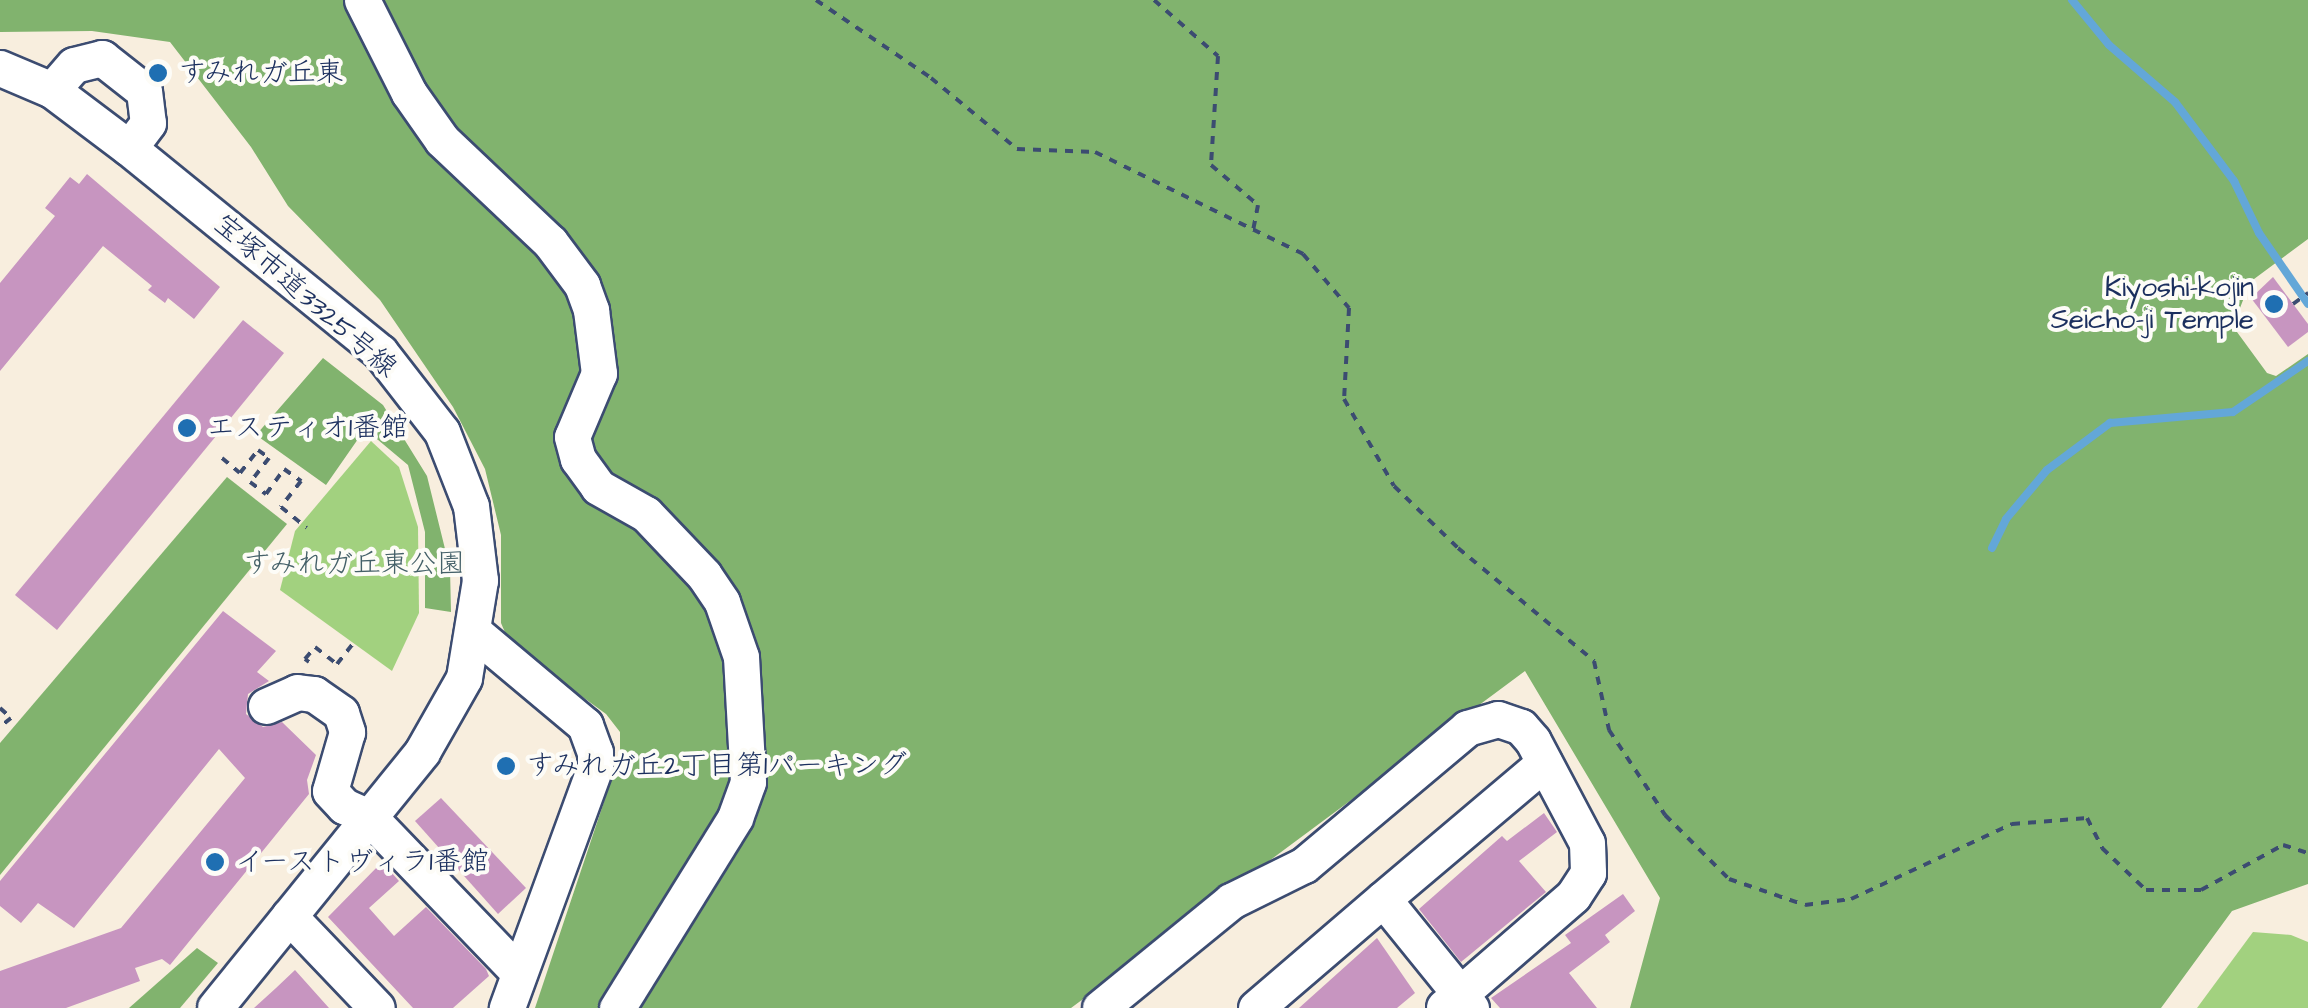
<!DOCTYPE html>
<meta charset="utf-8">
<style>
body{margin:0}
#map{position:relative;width:2308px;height:1008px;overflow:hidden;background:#f8eede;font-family:"Architects Daughter","Klee One",sans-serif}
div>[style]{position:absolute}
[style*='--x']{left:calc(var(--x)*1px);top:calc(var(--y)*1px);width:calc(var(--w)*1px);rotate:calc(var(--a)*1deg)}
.green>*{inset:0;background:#a2d17f}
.forest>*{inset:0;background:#81b36e}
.stream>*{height:8px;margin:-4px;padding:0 4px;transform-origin:4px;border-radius:4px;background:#63a7d8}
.building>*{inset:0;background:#c795c0}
.path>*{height:4px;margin-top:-2px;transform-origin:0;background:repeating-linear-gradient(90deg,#3c4c71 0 8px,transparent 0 16px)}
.roads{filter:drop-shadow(2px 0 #3c4c71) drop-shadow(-2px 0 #3c4c71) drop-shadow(0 2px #3c4c71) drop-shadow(0 -2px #3c4c71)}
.minor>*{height:35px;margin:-17.5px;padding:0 17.5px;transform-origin:17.5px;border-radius:17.5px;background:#fff}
.dots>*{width:28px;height:28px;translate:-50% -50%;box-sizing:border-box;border:5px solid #fdfcf7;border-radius:50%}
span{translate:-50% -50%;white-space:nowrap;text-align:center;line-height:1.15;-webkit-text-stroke:8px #fdfcf7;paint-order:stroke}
.poi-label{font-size:28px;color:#1b2f5e}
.left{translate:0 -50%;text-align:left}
.right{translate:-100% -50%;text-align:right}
.street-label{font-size:28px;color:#1b2f5e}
.park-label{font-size:28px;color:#446068}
</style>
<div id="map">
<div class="green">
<i style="clip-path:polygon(371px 441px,399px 467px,418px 527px,419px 613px,392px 671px,280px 590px,295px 531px)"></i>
<i style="clip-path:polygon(2253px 932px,2291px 935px,2308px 942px,2308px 1008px,2197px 1008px)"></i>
</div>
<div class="forest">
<i style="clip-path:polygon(0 0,2308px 0,2308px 239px,2250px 282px,2235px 321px,2237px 332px,2267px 373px,2276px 376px,2308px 354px,2308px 884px,2232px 911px,2161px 1008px,1630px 1008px,1660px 898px,1525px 671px,1071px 1008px,535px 1008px,620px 754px,620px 732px,606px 714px,510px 644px,501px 623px,501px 535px,485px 469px,453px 407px,380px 300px,288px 206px,251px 147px,170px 42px,92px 31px,0 32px)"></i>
<i style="clip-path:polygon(323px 358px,383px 405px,427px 476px,450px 569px,451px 612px,425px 608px,425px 532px,408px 465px,365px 429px,326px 485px,256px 435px)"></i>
<i style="clip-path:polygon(227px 477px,287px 524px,0 875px,0 743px)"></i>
<i style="clip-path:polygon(197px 948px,218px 963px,180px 1008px,129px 1008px)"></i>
</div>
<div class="stream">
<i style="--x:2072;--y:0;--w:58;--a:50.6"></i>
<i style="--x:2109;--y:45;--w:87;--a:40.8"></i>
<i style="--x:2175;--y:102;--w:99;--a:53.2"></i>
<i style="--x:2234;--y:181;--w:58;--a:64.3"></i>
<i style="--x:2259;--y:233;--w:86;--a:55.4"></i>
<i style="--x:1992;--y:548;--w:32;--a:-64"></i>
<i style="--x:2006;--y:519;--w:64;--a:-50.1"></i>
<i style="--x:2047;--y:470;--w:79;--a:-36.7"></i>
<i style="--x:2110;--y:423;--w:123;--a:-5.1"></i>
<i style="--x:2233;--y:412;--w:91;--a:-34.2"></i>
</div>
<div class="building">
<i style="clip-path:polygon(87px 174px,220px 287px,194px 319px,168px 298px,165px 303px,148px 290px,152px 286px,103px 246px,0 371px,0 283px,55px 216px,45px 208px,70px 177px,79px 184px)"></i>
<i style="clip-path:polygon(2273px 277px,2308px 324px,2308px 332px,2288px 347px,2251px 298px)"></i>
<i style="clip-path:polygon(243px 320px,284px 353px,57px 630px,15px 595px)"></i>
<i style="clip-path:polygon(223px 611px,276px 651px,257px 672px,269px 681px,248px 694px,246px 714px,263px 727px,282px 722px,316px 755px,307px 780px,309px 794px,170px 965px,162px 959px,135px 968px,140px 981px,66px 1008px,0 1008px,0 971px,121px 928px,245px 778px,219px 749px,74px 928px,38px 903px,21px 923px,0 906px,0 881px)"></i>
<i style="clip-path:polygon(441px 798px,526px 888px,498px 914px,415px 821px)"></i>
<i style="clip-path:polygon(1544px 813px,1557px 832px,1519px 861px,1546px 892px,1461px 962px,1419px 909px,1502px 836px,1507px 841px)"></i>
<i style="clip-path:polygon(382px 862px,399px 881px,369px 908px,394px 936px,426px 907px,486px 969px,489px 976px,453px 1008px,413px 1008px,328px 917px)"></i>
<i style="clip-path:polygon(1623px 894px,1635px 911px,1605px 935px,1610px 942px,1569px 973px,1597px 1008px,1500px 1008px,1491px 998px,1571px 943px,1565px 935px)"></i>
<i style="clip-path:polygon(1377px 938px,1415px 993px,1397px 1008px,1299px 1008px)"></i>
<i style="clip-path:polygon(295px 970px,329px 1008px,254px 1008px,276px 988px)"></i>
</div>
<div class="path">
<i style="--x:816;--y:0;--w:139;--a:34.1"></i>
<i style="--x:931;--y:78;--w:112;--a:39.5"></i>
<i style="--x:1017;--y:149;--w:78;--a:2.2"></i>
<i style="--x:1095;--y:152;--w:232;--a:26.1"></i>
<i style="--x:1303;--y:254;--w:71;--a:49.6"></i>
<i style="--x:1349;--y:308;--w:91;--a:93.1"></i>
<i style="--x:1344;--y:399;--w:100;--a:60.1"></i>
<i style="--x:1394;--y:486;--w:89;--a:44.1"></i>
<i style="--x:1458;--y:548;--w:177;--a:39.7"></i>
<i style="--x:1594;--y:661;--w:71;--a:77.7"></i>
<i style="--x:1609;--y:730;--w:102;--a:56.6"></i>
<i style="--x:1665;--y:815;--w:91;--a:45"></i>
<i style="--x:1729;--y:879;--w:80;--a:18.9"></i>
<i style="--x:1805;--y:905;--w:46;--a:-7.4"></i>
<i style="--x:1851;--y:899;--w:178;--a:-25"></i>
<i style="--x:2012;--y:824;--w:75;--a:-4.6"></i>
<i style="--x:2087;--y:818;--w:34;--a:63"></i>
<i style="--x:2102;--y:848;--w:61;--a:43.7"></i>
<i style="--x:2146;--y:890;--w:55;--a:0"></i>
<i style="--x:2201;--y:890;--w:94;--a:-28.8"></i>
<i style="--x:2283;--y:845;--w:26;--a:18"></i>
<i style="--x:1154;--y:0;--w:85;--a:41.2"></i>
<i style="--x:1218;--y:56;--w:109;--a:93.7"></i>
<i style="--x:1211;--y:165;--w:62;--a:40.4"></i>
<i style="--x:1258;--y:205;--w:25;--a:101"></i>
<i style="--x:2293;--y:304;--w:19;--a:-36"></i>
<i style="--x:222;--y:458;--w:23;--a:40"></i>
<i style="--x:240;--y:473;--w:29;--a:-52"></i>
<i style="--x:258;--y:450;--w:14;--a:36"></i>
<i style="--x:269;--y:458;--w:31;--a:128"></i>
<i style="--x:250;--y:482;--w:20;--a:37"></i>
<i style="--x:266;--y:494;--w:31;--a:-54"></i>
<i style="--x:284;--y:469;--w:21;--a:35"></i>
<i style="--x:301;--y:481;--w:33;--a:128"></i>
<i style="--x:281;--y:507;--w:33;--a:39"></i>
<i style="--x:309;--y:662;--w:5;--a:-143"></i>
<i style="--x:305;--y:659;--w:16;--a:-50"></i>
<i style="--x:315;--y:647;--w:28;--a:38"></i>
<i style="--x:337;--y:664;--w:28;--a:-52"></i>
<i style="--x:0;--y:708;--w:15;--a:42"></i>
<i style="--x:11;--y:718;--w:14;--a:141"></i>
</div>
<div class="roads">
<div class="minor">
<i style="--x:362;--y:0;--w:104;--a:63.2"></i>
<i style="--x:409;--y:93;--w:57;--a:54.9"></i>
<i style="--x:442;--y:140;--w:149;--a:43.4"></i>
<i style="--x:550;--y:242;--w:54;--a:53.3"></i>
<i style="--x:582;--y:285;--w:27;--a:70"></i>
<i style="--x:591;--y:310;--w:64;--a:82.8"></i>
<i style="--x:599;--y:373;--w:69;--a:112.9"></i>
<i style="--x:572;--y:437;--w:23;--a:75"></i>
<i style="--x:578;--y:459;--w:34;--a:54"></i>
<i style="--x:598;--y:487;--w:55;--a:29.4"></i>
<i style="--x:646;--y:514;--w:84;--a:46.4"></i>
<i style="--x:704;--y:575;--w:32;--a:56"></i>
<i style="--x:722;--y:602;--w:58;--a:70.9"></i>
<i style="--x:741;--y:657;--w:125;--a:86.8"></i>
<i style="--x:748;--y:782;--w:38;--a:110"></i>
<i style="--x:735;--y:818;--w:224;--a:121.8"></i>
<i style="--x:0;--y:68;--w:56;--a:22.9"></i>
<i style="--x:52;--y:90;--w:96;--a:37"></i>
<i style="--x:129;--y:148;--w:323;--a:39.1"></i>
<i style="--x:380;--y:352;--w:101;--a:52.2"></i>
<i style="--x:442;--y:432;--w:79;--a:68.6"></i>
<i style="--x:471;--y:506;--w:75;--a:83.1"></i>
<i style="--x:480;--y:580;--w:99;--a:99.3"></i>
<i style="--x:464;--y:678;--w:85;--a:119.6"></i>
<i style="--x:422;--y:752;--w:329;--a:129"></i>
<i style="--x:52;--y:90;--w:33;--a:-49"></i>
<i style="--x:74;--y:65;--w:29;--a:-14"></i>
<i style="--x:102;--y:58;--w:53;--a:38.2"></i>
<i style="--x:144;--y:91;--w:32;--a:83"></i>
<i style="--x:148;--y:123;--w:31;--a:127"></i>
<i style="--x:474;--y:632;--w:145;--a:40"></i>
<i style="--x:585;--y:725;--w:29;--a:70"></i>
<i style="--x:595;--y:752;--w:15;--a:90"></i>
<i style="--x:595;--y:767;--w:257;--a:110.1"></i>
<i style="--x:266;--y:706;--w:34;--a:-24"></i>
<i style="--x:297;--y:692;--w:17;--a:7"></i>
<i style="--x:314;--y:694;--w:33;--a:35"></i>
<i style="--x:341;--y:713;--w:20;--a:72"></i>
<i style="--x:347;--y:732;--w:61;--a:106.1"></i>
<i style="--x:330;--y:791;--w:21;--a:47"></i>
<i style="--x:344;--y:806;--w:27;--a:24"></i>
<i style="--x:369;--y:817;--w:216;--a:46.1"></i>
<i style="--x:289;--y:916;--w:127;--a:46.3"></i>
<i style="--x:1444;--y:1007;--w:21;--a:-39"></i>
<i style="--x:1460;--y:994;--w:122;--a:-129"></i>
<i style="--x:1383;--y:899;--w:211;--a:-40.2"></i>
<i style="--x:1100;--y:1008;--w:169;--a:-39.2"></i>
<i style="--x:1231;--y:901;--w:81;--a:-26.3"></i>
<i style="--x:1304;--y:865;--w:213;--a:-40"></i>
<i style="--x:1467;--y:728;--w:32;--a:-16"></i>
<i style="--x:1498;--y:719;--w:24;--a:19"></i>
<i style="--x:1521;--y:727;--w:18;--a:49"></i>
<i style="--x:1533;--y:741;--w:115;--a:62.1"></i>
<i style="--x:1587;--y:843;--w:30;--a:88"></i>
<i style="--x:1588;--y:873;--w:27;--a:123"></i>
<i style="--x:1573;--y:896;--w:150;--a:139.1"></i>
<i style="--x:1460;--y:994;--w:18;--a:52"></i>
<i style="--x:1256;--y:1008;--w:167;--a:-40.6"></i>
</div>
</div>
<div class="dots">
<i style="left:158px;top:73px;background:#1f6fb2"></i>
<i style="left:2274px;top:304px;background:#1f6fb2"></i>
<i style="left:187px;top:428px;background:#1f6fb2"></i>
<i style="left:506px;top:766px;background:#1f6fb2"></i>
<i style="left:215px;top:862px;background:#1f6fb2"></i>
</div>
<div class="poi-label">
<span class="left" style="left:178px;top:73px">すみれガ丘東</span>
<span class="right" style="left:2254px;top:304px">Kiyoshi-kojin<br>Seicho-ji Temple</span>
<span class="left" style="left:207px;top:428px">エスティオ1番館</span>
<span class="left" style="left:526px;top:766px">すみれガ丘2丁目第1パーキング</span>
<span class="left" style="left:235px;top:862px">イーストヴィラ1番館</span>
</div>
<div class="street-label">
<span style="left:305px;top:296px;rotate:41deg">宝塚市道3325号線</span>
</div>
<div class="park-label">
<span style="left:354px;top:564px">すみれガ丘東公園</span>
</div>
</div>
